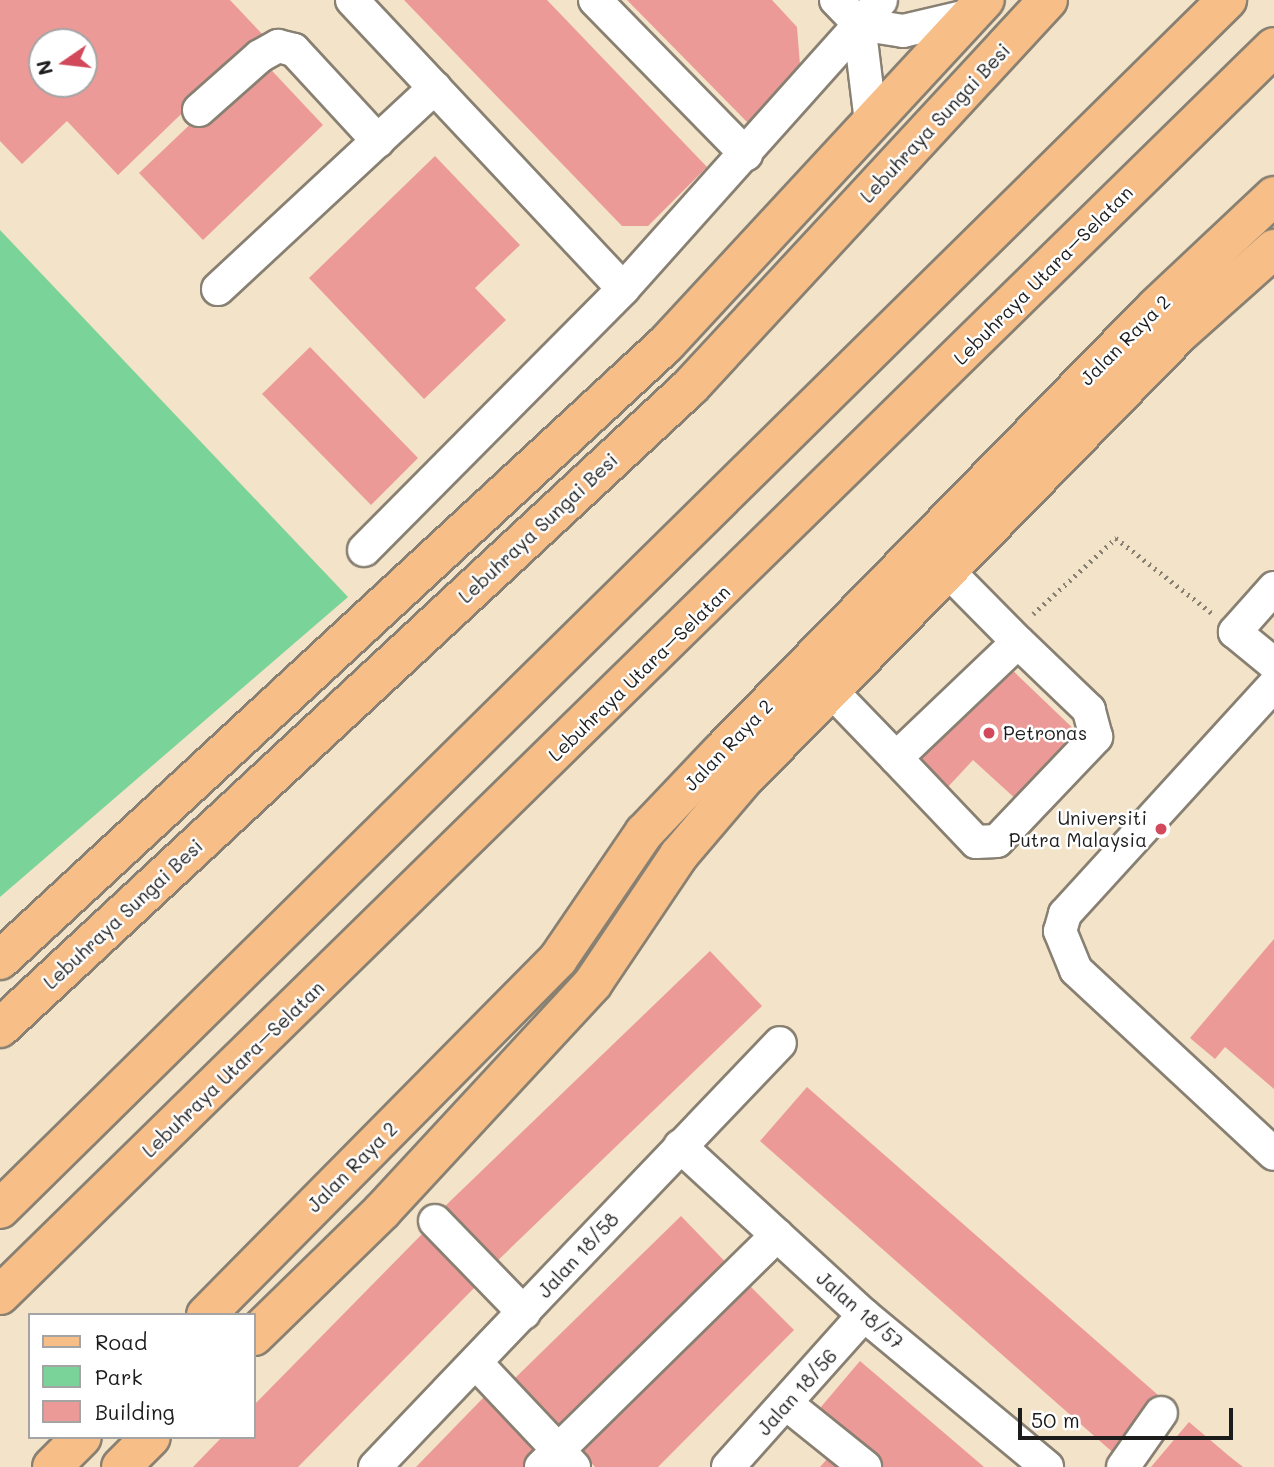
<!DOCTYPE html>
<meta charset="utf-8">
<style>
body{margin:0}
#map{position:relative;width:1274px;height:1467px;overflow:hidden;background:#f3e3c9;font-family:Mali,sans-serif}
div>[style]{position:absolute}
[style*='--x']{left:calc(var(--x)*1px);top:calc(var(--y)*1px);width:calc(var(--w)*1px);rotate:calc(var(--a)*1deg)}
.green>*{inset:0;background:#7ad399}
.building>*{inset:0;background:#ec9a97}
.path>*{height:4.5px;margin-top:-2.25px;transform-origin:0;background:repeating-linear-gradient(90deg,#888072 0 2px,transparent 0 7px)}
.roads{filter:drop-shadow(2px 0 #888072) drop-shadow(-2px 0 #888072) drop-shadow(0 2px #888072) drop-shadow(0 -2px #888072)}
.minor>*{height:32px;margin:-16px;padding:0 16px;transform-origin:16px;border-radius:16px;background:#fff}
.major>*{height:38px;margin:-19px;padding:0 19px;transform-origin:19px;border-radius:19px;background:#f7be87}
.highway>*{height:38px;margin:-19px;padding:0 19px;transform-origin:19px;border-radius:19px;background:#f7be87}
.dots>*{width:19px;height:19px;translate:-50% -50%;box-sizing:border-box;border:4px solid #fff;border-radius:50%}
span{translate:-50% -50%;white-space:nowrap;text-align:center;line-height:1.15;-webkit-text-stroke:5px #fff;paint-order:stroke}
.street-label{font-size:19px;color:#1c1c1c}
.poi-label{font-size:19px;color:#1c1c1c}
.left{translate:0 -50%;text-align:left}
.right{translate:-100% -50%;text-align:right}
.legend{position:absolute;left:28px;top:1313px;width:228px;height:126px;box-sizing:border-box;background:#fff;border:2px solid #a4a4a4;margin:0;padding:9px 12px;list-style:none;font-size:21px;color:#1c1c1c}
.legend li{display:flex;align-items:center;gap:14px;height:35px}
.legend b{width:35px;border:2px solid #a4a4a4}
.north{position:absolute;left:28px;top:28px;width:70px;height:70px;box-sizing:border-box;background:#fff;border:2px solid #a4a4a4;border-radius:50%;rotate:256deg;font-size:19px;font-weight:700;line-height:28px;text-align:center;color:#1c1c1c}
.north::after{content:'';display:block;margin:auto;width:24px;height:32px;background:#d1495b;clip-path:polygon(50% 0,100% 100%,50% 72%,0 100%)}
.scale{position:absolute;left:1018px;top:1408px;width:215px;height:32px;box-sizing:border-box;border:4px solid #1c1c1c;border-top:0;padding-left:9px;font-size:21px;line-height:24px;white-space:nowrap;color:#1c1c1c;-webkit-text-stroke:5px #fff;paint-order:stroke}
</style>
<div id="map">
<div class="green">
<i style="clip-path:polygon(0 230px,348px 597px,0 897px)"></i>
</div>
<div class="building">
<i style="clip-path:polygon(evenodd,0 0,230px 0,263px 35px,118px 175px,67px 121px,22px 164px,0 141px,0 0,42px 42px,84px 42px,84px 84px,42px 84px,42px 42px)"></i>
<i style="clip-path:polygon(404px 0,547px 0,707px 167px,648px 226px,622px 226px)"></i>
<i style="clip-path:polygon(627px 0,772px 0,797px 27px,800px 65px,749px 124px)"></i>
<i style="clip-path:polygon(260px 58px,323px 125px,203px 240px,139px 173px)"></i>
<i style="clip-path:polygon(435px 156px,520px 245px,475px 288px,506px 320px,424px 399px,309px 278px)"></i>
<i style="clip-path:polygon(310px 347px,418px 458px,371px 505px,262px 394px)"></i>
<i style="clip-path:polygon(1007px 665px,1080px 735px,1018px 801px,973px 760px,946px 789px,917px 761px)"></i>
<i style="clip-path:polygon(1274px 939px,1274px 1089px,1225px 1047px,1215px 1059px,1190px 1038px)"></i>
<i style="clip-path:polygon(710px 951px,762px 1006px,493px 1265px,441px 1210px)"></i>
<i style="clip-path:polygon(807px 1087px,1166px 1402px,1118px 1457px,760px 1141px)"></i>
<i style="clip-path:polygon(681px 1216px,737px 1274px,568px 1439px,512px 1381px)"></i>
<i style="clip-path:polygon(425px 1231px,478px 1284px,298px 1467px,193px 1467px,222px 1437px,254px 1437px,254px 1405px)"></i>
<i style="clip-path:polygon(745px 1281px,794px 1330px,658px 1467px,595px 1467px,578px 1449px)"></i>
<i style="clip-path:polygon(860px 1361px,949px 1437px,984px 1467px,876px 1467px,815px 1414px)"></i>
<i style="clip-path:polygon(484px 1397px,546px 1458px,537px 1467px,416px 1467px)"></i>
<i style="clip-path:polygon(1189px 1422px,1229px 1456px,1243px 1467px,1151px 1467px)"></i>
<i style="clip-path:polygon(834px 1451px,853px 1467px,820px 1467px)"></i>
</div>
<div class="path">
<i style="--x:1033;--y:614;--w:113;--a:-42.5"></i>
<i style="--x:1116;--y:538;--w:123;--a:38.1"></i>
</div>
<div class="roads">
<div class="minor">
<i style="--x:352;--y:0;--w:396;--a:46.8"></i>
<i style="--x:595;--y:0;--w:216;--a:45.6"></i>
<i style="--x:836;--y:0;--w:33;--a:46"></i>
<i style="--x:859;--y:24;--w:45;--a:9"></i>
<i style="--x:903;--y:31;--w:70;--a:-13.2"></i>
<i style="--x:859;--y:24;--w:99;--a:83"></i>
<i style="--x:199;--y:110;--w:81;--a:-41.5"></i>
<i style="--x:260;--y:56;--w:21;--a:-29"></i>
<i style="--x:278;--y:46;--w:16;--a:14"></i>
<i style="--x:294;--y:50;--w:124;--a:47.3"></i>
<i style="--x:218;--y:289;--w:296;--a:-42.9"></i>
<i style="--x:364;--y:550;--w:368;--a:-45.2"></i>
<i style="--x:623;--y:289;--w:387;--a:-48.2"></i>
<i style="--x:1274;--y:588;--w:59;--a:131.6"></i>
<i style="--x:1235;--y:632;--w:50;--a:39.4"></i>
<i style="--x:814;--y:673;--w:118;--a:46"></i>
<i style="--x:896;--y:758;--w:168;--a:-43.6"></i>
<i style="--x:1018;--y:642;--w:124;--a:-134.7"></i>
<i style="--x:1274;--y:685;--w:310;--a:132.4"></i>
<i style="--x:1065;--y:914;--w:18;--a:106"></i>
<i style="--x:1060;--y:931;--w:42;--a:67.7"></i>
<i style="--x:1076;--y:970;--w:270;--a:42.9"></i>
<i style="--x:896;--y:758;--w:116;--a:46.4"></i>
<i style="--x:976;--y:842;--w:21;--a:-3"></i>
<i style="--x:997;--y:841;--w:144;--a:-46.4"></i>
<i style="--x:1096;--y:737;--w:28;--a:-105"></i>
<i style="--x:1089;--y:710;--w:98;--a:-136.2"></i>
<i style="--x:680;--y:1146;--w:250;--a:42.6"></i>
<i style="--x:864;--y:1315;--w:238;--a:39.7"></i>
<i style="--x:435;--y:1221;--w:128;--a:45.9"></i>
<i style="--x:478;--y:1365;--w:140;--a:46.7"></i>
<i style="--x:788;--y:1405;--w:99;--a:38.8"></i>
<i style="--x:375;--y:1467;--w:586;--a:-46.31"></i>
<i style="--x:541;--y:1467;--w:331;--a:-44.5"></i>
<i style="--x:728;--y:1467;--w:204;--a:-48.2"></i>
<i style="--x:1123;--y:1467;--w:66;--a:-54.9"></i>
</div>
<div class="major">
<i style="--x:206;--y:1315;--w:501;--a:-45.32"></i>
<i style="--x:558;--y:959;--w:153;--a:-55.7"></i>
<i style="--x:644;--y:833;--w:112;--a:-46.5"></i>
<i style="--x:721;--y:752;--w:622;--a:-45.65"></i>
<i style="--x:1156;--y:307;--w:162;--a:-43.2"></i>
<i style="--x:254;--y:1336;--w:180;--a:-44.3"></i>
<i style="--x:383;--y:1210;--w:309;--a:-47.2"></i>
<i style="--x:593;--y:983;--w:154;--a:-56.1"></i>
<i style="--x:679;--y:855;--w:97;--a:-49.6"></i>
<i style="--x:742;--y:781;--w:628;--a:-45.65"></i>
<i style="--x:1181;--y:332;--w:125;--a:-41.7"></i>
<i style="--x:52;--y:1467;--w:42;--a:-45"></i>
<i style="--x:121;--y:1467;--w:42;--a:-45"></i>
</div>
<div class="highway">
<i style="--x:0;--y:960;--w:907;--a:-42.77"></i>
<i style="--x:666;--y:344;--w:469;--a:-47.2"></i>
<i style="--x:0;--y:1028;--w:942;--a:-42.89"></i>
<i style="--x:690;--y:387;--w:527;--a:-47.23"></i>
<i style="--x:0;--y:1209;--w:1723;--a:-44.58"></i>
<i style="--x:0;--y:1295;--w:1783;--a:-44.41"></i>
</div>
</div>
<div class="dots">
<i style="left:989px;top:733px;background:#d1495b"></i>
<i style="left:1161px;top:829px;background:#d1495b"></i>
</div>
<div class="street-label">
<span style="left:935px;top:123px;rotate:-47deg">Lebuhraya Sungai Besi</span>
<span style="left:1043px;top:275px;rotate:-45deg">Lebuhraya Utara–Selatan</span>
<span style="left:1125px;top:340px;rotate:-45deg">Jalan Raya 2</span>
<span style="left:538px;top:528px;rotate:-43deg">Lebuhraya Sungai Besi</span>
<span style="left:639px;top:673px;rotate:-44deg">Lebuhraya Utara–Selatan</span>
<span style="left:728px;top:745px;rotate:-46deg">Jalan Raya 2</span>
<span style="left:123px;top:914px;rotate:-43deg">Lebuhraya Sungai Besi</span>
<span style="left:233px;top:1069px;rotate:-44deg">Lebuhraya Utara–Selatan</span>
<span style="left:352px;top:1167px;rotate:-45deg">Jalan Raya 2</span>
<span style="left:578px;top:1255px;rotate:-47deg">Jalan 18/58</span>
<span style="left:860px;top:1310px;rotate:41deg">Jalan 18/57</span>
<span style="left:797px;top:1392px;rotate:-48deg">Jalan 18/56</span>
</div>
<div class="poi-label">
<span class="left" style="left:1003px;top:733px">Petronas</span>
<span class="right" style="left:1147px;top:829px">Universiti<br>Putra Malaysia</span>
</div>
<ul class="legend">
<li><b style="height:9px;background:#f7be87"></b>Road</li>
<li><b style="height:19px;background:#7ad399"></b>Park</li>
<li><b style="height:19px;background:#ec9a97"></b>Building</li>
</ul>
<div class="north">N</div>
<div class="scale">50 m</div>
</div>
